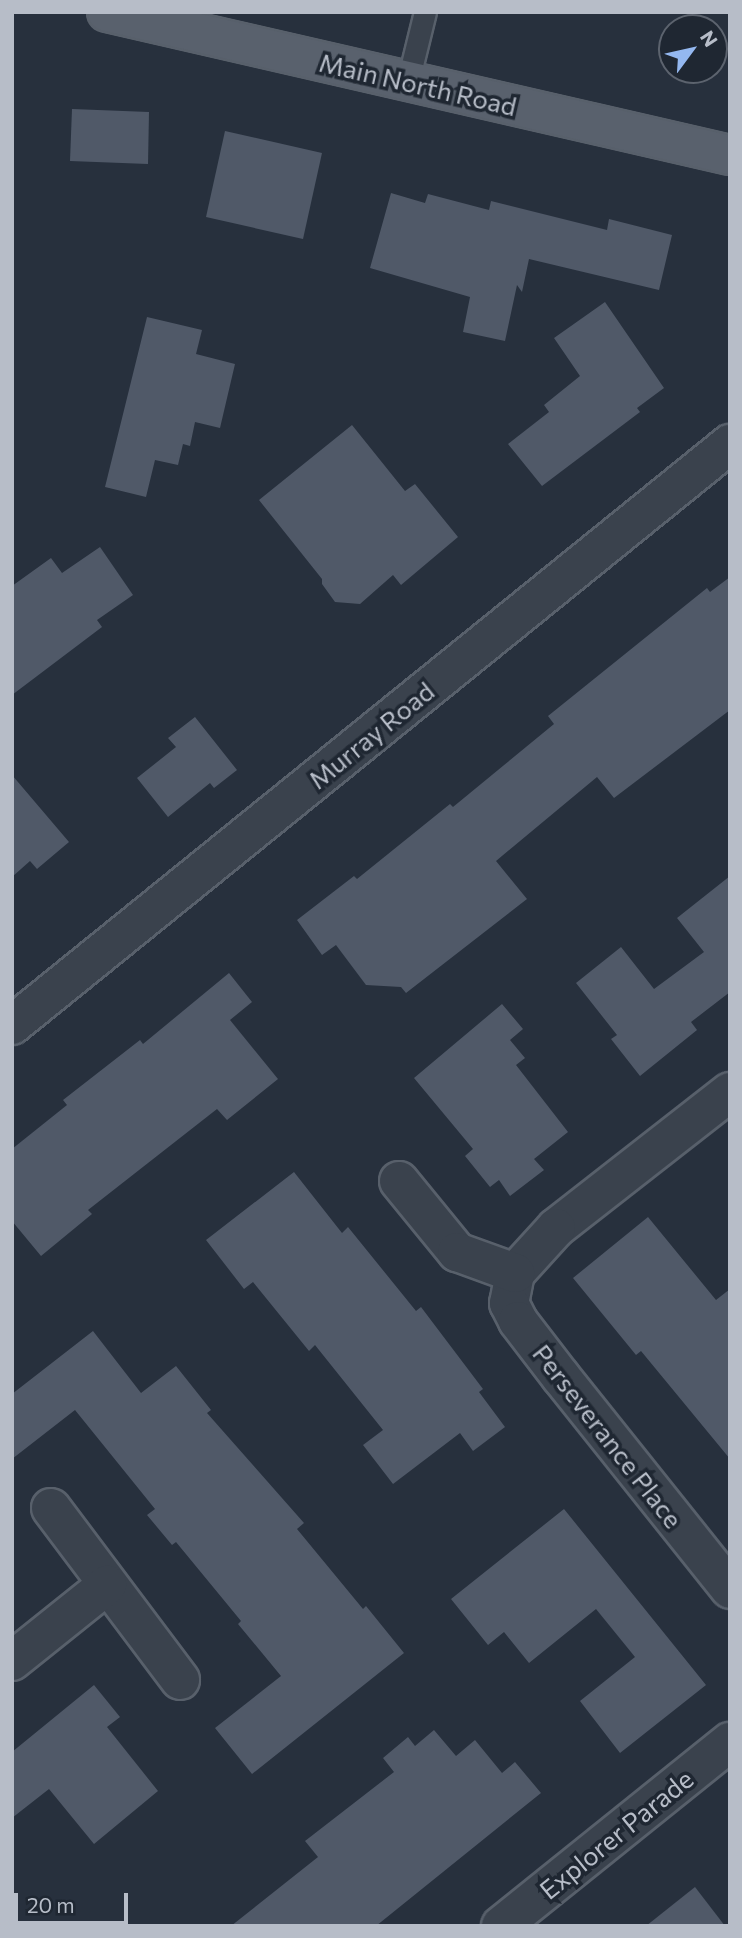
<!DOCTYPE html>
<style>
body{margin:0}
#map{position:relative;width:742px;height:1938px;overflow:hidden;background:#27303d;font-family:Commissioner,sans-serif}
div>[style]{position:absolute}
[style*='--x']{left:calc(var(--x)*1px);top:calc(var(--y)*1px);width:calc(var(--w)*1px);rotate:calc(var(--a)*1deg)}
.building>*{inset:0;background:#505968}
.roads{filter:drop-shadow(2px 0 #58606b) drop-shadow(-2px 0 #58606b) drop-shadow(0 2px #58606b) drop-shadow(0 -2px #58606b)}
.service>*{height:21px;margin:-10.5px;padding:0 10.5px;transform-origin:10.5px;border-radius:10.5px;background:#3a424d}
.minor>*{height:38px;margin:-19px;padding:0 19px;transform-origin:19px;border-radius:19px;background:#3a424d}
.tertiary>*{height:38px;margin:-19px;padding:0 19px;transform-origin:19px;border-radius:19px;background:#3a424d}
.primary>*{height:38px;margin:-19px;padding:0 19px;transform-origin:19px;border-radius:19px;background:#59616d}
span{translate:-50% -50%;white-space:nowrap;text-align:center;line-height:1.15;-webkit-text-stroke:7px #1f2732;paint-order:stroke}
.street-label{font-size:26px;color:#b7bdc8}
.frame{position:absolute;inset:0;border:14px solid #b7bdc8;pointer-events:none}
.north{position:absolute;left:658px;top:14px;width:70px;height:70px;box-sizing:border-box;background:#1f2732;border:2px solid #5c636e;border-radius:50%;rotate:57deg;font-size:19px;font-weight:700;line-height:28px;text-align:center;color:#b7bdc8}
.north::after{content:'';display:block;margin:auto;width:24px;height:32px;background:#94b8f0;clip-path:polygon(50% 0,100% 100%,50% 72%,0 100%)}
.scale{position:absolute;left:14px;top:1893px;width:114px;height:32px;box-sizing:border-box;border:4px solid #b7bdc8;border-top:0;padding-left:9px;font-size:21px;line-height:24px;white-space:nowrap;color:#b7bdc8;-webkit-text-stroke:5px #1f2732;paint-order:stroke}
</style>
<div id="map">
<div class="building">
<i style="clip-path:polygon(72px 109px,149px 112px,148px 164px,70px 161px)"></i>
<i style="clip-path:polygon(225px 131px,322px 153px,303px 239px,206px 217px)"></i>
<i style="clip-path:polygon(391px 193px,425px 203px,428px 194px,489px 210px,491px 201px,607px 230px,609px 219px,672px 235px,659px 290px,529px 259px,522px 292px,517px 285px,505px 341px,463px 332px,470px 297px,370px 268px)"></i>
<i style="clip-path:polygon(605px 302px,664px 388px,637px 408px,640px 412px,542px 486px,508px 444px,549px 412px,544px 405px,580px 376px,554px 338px)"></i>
<i style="clip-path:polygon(147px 317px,202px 330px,196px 354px,235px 364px,220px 428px,195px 422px,190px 446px,183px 444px,178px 465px,155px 460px,146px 497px,105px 487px)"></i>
<i style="clip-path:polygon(352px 425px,405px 491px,415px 484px,458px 537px,401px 585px,393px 575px,360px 604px,335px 602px,322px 584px,322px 579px,259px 500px)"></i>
<i style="clip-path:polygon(100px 547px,133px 595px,97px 620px,102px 627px,12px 695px,12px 586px,51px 558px,62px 573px)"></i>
<i style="clip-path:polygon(730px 577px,730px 710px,614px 798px,597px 777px,496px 861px,527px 899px,406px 993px,401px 987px,366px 985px,336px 945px,322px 955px,297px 920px,354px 876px,357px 879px,450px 804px,453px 807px,554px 724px,548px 716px,707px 588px,710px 592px)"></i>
<i style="clip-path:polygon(195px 717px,237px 770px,214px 788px,210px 783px,168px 817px,137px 778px,176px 747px,168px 738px)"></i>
<i style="clip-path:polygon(12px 775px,69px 842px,37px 869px,30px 861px,12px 877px)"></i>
<i style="clip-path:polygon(730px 876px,730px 992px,691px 1022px,697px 1030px,640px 1076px,611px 1039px,617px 1035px,576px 983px,621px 947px,654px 989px,704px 952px,677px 918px)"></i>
<i style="clip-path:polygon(229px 973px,252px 1002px,230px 1020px,278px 1079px,227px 1120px,217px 1109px,88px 1210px,92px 1214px,41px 1256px,12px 1221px,12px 1149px,67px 1105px,63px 1100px,140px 1040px,143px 1044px)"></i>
<i style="clip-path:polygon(502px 1004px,523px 1029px,510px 1040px,525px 1058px,516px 1065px,568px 1132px,534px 1159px,544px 1170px,510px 1196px,499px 1180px,490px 1187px,465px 1156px,473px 1149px,414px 1078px)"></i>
<i style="clip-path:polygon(294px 1172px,342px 1233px,348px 1227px,416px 1311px,421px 1307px,483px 1389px,479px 1392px,505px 1427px,473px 1451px,460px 1433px,393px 1484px,363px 1445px,383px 1430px,315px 1345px,309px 1351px,253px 1282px,244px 1289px,206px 1240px)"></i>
<i style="clip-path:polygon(648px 1217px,716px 1300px,730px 1289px,730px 1459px,641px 1351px,636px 1355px,573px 1278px)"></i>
<i style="clip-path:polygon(93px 1331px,141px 1393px,176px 1366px,211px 1410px,207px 1413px,304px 1523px,297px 1529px,363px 1609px,366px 1606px,404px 1653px,252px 1774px,215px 1728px,281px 1676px,238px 1624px,241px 1621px,176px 1542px,172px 1545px,147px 1515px,155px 1509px,75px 1410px,12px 1459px,12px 1394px)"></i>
<i style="clip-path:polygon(564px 1509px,706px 1685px,620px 1753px,580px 1701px,635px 1657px,596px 1609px,529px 1663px,504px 1632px,488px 1645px,451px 1599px)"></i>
<i style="clip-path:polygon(94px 1685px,120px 1717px,107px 1727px,158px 1791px,94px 1844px,49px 1789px,12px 1818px,12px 1752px)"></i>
<i style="clip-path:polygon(434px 1730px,456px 1756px,475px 1740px,502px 1773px,515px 1762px,541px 1793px,376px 1926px,231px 1926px,318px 1857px,305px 1841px,394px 1772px,383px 1758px,408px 1737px,415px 1746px)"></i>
<i style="clip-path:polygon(695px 1887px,725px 1926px,646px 1926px)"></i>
</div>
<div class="roads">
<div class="service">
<i style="--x:408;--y:81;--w:71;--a:-76.2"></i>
</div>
<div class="minor">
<i style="--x:730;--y:1092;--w:221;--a:142"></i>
<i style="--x:556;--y:1228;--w:61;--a:132.3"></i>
<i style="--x:515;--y:1273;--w:31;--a:101"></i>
<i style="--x:509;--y:1303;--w:20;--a:63"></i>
<i style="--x:518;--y:1321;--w:71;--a:52.5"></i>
<i style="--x:561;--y:1377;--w:271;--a:51.4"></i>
<i style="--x:399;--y:1181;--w:92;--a:50.8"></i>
<i style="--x:457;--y:1252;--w:62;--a:19.9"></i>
<i style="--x:51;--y:1508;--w:215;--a:53.1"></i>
<i style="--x:12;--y:1661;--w:122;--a:-38.7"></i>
<i style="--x:501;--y:1926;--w:294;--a:-38.8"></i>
</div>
<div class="tertiary">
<i style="--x:12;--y:1025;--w:924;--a:-38.98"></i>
</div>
<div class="primary">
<i style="--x:107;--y:12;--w:639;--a:12.93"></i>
</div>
</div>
<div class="street-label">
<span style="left:418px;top:84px;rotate:13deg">Main North Road</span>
<span style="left:371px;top:735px;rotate:-39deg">Murray Road</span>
<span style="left:608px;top:1436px;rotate:52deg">Perseverance Place</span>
<span style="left:616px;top:1834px;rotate:-39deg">Explorer Parade</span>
</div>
<div class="frame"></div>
<div class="north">N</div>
<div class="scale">20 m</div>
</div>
